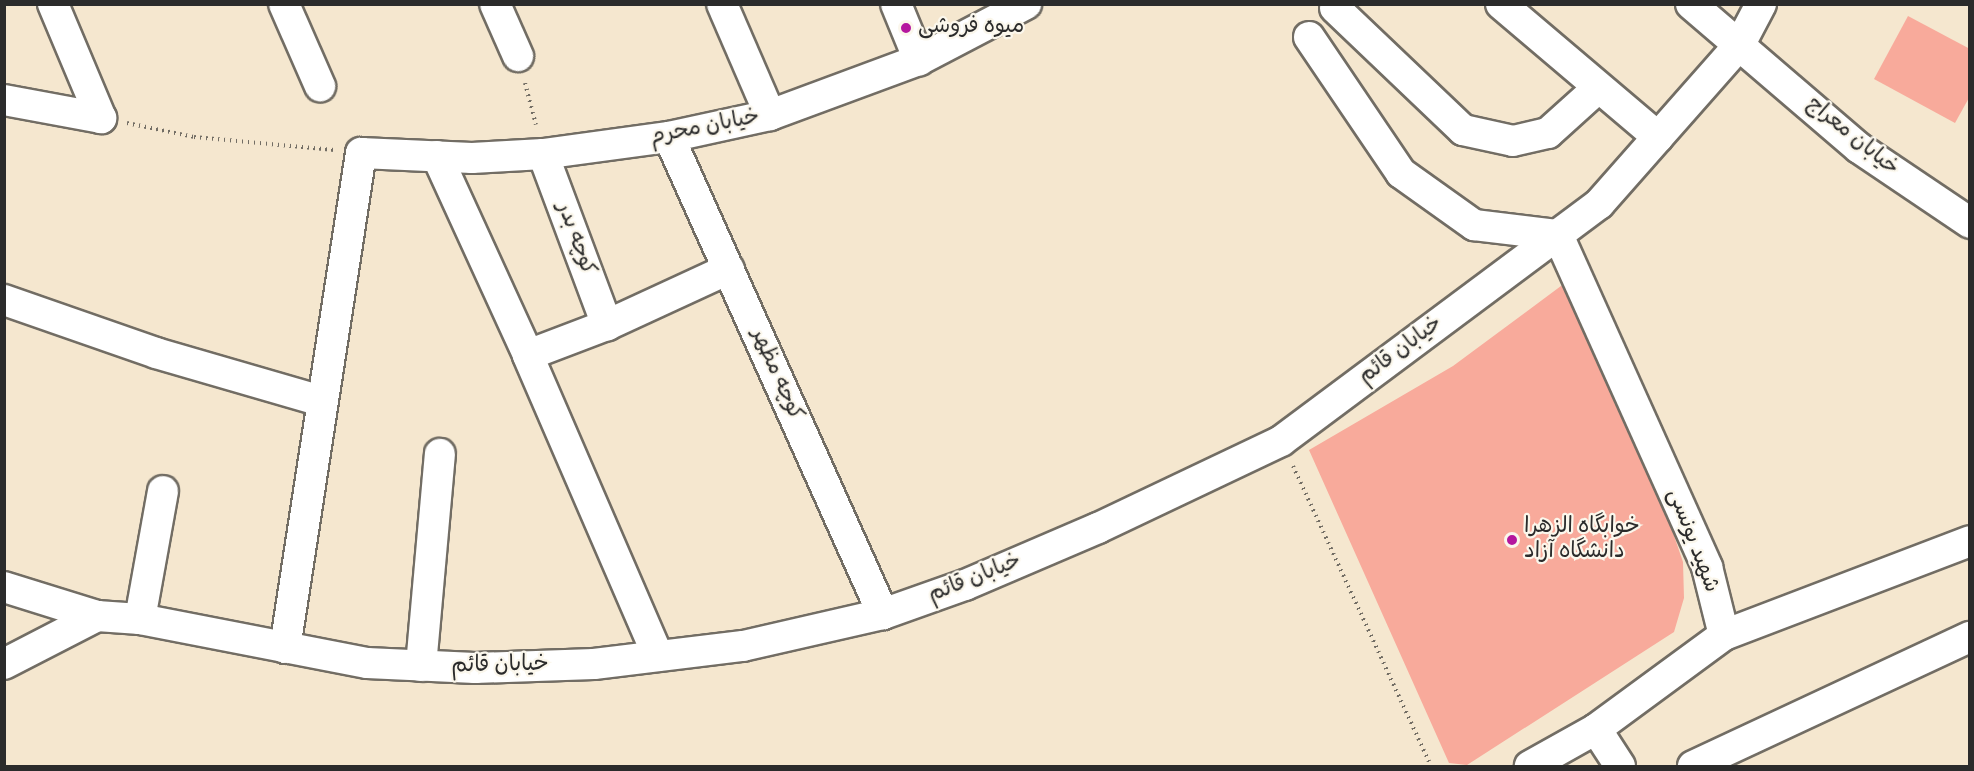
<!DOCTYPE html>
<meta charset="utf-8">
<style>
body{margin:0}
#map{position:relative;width:1974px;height:771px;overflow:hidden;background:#f5e7cf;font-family:Dekko,"Playpen Sans Arabic",sans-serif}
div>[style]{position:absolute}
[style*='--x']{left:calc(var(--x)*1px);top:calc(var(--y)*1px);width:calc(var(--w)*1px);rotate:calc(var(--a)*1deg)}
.building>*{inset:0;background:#f8aa9b}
.path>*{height:4px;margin-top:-2px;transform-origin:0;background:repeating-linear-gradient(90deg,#726d64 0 1.5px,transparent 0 6px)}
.roads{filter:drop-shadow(2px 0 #726d64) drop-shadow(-2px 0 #726d64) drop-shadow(0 2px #726d64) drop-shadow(0 -2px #726d64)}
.minor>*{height:30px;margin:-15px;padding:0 15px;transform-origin:15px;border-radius:15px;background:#fff}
.dots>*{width:16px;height:16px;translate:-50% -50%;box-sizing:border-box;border:3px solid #fbf7ec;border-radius:50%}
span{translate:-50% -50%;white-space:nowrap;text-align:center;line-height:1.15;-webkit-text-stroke:4.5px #fbf7ec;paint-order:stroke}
.poi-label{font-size:22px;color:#2b2b2b}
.left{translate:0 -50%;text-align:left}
.street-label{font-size:22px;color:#2b2b2b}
.frame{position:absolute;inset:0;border:6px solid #2b2b2b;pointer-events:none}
</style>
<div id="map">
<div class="building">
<i style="clip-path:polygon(1908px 16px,1970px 49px,1970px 96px,1955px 123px,1874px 79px)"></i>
<i style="clip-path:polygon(1565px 283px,1668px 518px,1683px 562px,1684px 598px,1674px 632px,1467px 765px,1449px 763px,1309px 450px,1453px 366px)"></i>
</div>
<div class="path">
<i style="--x:525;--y:83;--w:43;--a:75.3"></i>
<i style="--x:127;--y:123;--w:68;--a:11.8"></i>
<i style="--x:194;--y:137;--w:141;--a:5.3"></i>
<i style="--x:1293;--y:466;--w:330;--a:65.3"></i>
</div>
<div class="roads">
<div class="minor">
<i style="--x:53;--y:4;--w:124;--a:67.2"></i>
<i style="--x:284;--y:4;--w:90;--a:66.3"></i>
<i style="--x:495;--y:4;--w:57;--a:66.1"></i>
<i style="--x:722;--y:4;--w:121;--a:66.6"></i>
<i style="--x:896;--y:4;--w:61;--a:67.7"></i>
<i style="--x:1501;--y:4;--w:206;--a:40.3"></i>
<i style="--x:1691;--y:4;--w:221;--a:40.6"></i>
<i style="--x:1859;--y:148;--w:134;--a:34"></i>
<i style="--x:1335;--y:8;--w:177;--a:43.6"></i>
<i style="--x:1463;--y:130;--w:51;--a:12.4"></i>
<i style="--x:1513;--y:141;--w:36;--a:-13"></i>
<i style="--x:1548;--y:133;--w:67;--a:-42"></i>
<i style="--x:1309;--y:37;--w:164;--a:55.9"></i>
<i style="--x:1401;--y:173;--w:90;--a:35.5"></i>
<i style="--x:1474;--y:225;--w:85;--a:6.8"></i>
<i style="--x:1558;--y:235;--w:364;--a:65.8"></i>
<i style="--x:1707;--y:567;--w:70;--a:76"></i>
<i style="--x:1724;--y:635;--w:159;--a:143.7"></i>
<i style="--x:1596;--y:729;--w:76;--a:150.7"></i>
<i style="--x:4;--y:100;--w:99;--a:10.5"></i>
<i style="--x:669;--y:137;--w:523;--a:65.84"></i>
<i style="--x:543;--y:154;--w:183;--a:69.5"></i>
<i style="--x:437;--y:156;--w:219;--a:65.4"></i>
<i style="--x:4;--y:300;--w:161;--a:19.2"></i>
<i style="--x:156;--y:353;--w:172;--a:16.2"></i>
<i style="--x:4;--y:587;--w:97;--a:17.3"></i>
<i style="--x:97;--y:616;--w:43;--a:4"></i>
<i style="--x:140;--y:619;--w:231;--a:11"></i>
<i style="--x:367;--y:663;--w:108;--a:2.7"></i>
<i style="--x:475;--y:668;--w:119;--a:-1.9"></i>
<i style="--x:594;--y:664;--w:150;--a:-6.9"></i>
<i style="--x:743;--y:646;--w:144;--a:-12.9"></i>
<i style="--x:883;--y:614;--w:87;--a:-19.5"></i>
<i style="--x:965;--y:585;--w:145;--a:-23.2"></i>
<i style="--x:1098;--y:528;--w:203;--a:-25.4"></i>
<i style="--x:1281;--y:441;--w:397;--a:-36.7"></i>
<i style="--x:1599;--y:204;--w:213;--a:-48.6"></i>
<i style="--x:1740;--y:44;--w:45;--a:-62.3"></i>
<i style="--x:140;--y:619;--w:130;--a:-79.8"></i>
<i style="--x:1724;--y:635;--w:263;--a:-20.9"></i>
<i style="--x:285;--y:648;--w:501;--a:-81.27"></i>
<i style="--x:361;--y:153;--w:111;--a:2.6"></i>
<i style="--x:472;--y:158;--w:71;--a:-3.2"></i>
<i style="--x:543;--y:154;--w:127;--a:-7.7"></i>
<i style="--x:669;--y:137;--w:103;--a:-12.3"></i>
<i style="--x:770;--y:115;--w:159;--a:-20.3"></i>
<i style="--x:919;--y:60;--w:121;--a:-27.6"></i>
<i style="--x:658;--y:656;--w:328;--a:-113.4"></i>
<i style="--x:528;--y:355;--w:85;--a:-20.8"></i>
<i style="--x:607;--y:325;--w:134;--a:-24.7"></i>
<i style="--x:4;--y:664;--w:105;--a:-27.3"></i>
<i style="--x:421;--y:666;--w:213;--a:-84.9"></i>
<i style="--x:1596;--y:729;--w:44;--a:57"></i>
<i style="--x:1693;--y:766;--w:306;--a:-25"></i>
</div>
</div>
<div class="dots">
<i style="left:906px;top:28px;background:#b5179e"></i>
<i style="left:1512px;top:540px;background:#b5179e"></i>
</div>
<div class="poi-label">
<span class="left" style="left:918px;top:28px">میوه فروشی</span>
<span class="left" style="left:1524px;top:540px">خوابگاه الزهرا<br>دانشگاه آزاد</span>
</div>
<div class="street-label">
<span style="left:705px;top:128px;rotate:-11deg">خیابان محرم</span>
<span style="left:1852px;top:137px;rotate:39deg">خیابان معراج</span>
<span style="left:575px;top:239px;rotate:70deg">کوچه بدر</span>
<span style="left:1401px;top:351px;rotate:-37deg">خیابان قائم</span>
<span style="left:776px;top:375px;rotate:66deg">کوچه مظهر</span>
<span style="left:1692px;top:541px;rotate:69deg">شهید یونسی</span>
<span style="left:975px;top:579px;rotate:-22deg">خیابان قائم</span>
<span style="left:500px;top:666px;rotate:-1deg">خیابان قائم</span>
</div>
<div class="frame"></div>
</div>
